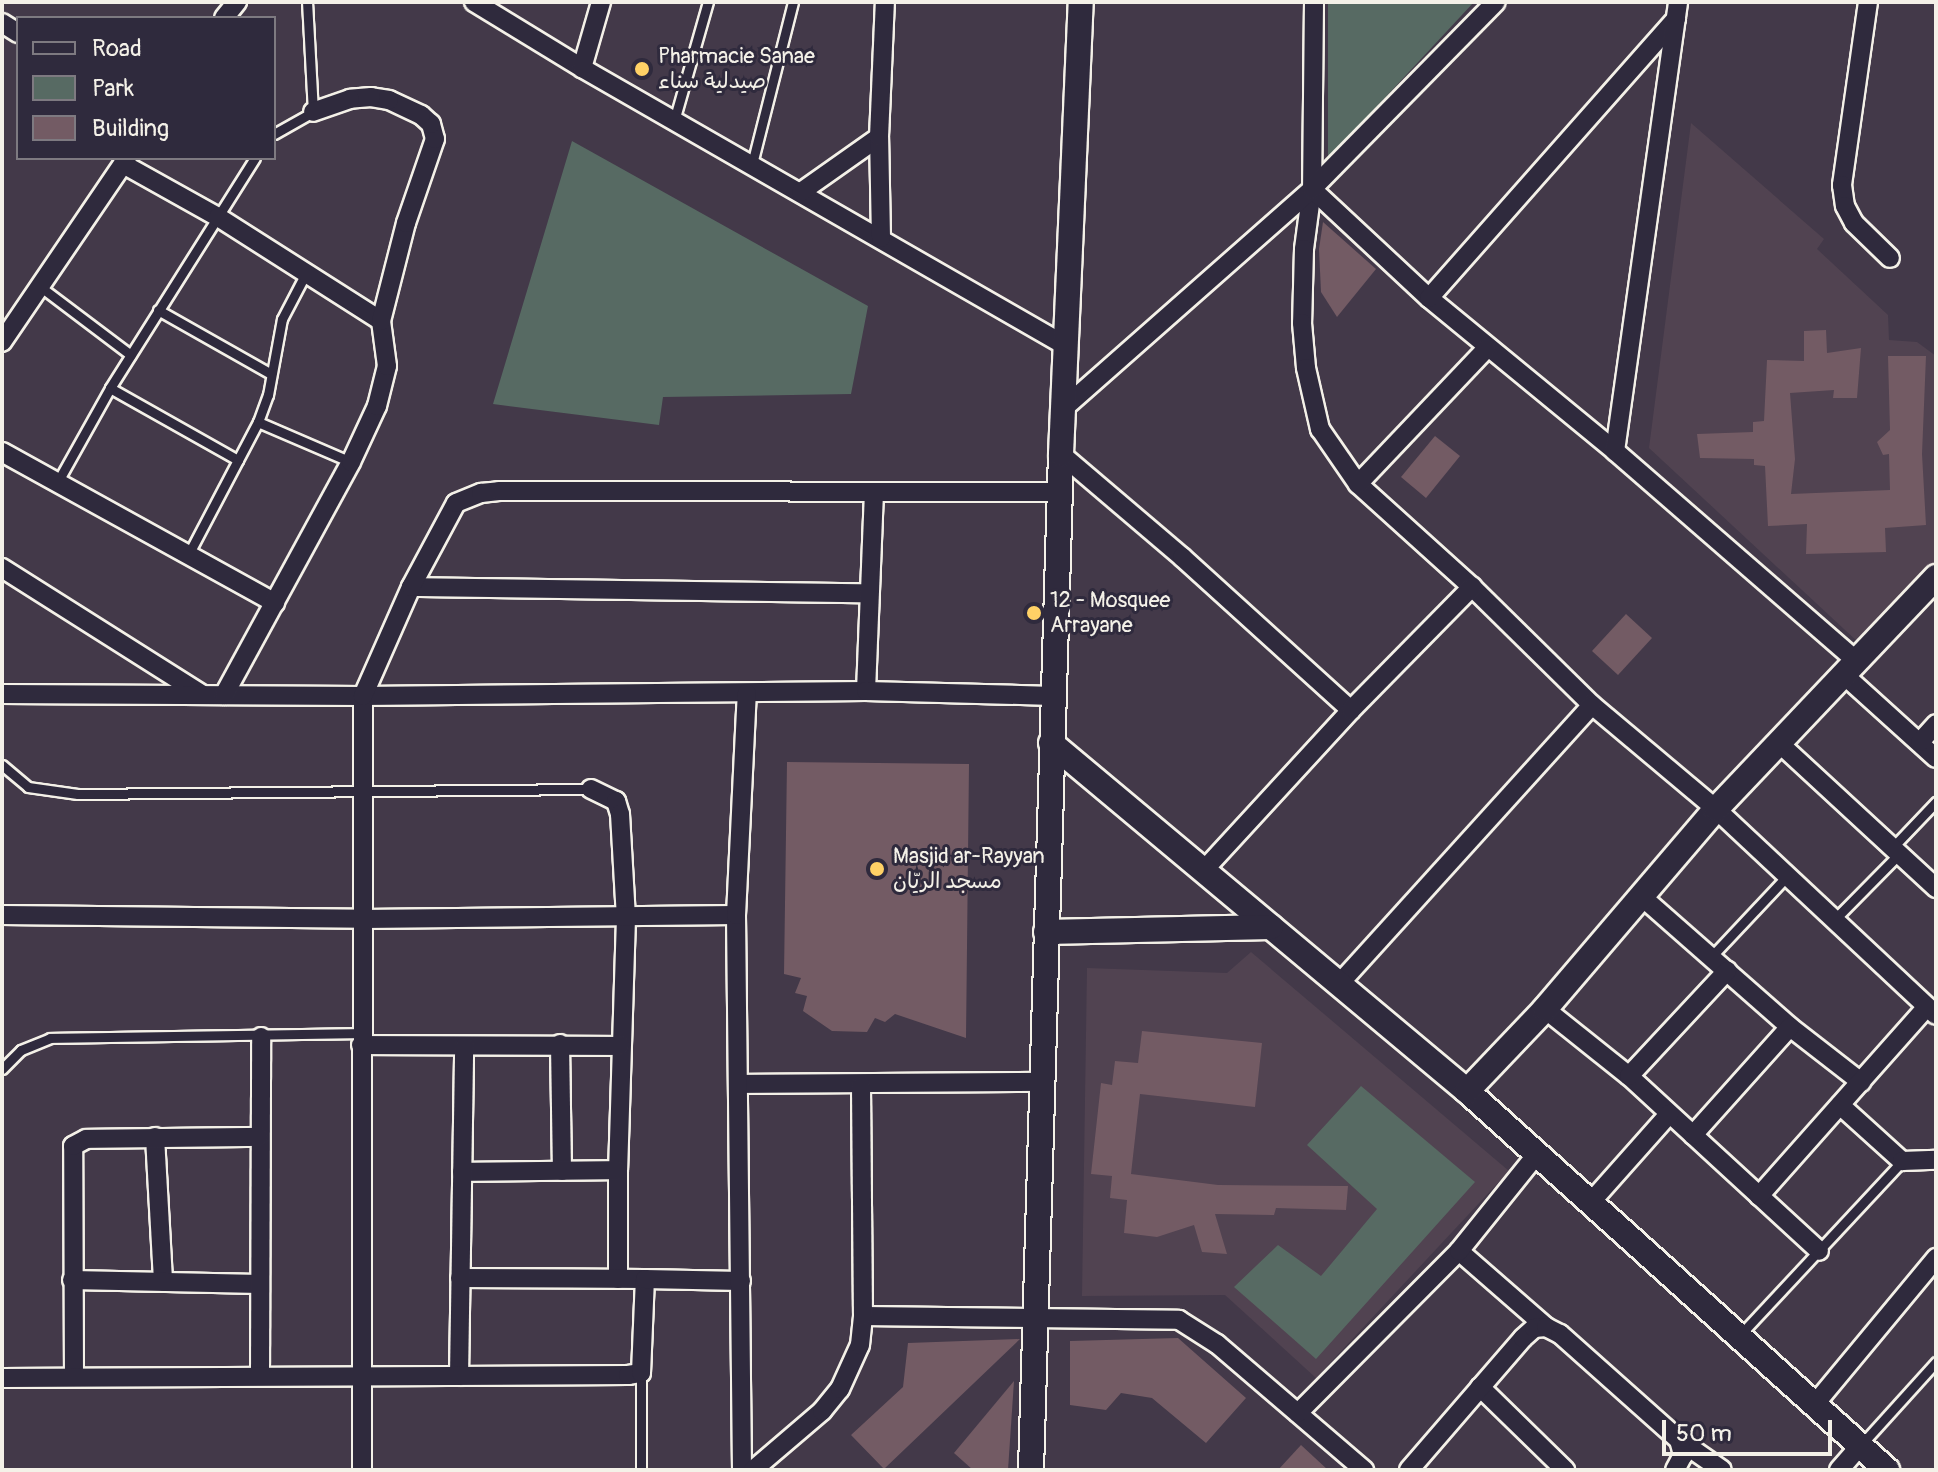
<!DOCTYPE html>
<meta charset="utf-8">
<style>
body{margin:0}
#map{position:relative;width:1938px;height:1472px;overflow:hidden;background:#433949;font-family:Pangolin,"Playpen Sans Arabic",sans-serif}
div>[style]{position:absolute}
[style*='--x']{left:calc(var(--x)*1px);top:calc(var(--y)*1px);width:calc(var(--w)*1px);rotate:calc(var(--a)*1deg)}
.built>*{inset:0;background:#514351}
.green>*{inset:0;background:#576a63}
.building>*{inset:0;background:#735b64}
.roads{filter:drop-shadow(2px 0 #f4f1e8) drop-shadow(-2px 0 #f4f1e8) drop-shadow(0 2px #f4f1e8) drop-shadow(0 -2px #f4f1e8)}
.lane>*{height:9px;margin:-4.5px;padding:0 4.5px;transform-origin:4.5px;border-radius:4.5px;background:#2f2a3d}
.street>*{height:18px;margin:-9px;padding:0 9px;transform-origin:9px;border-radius:9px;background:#2f2a3d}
.secondary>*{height:24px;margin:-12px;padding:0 12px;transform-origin:12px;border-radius:12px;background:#2f2a3d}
.dots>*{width:22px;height:22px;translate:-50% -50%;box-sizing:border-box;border:4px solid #2f2a3d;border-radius:50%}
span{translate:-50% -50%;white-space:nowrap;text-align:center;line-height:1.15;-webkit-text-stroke:6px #2f2a3d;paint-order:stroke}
.poi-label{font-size:22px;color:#f4f1e8}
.left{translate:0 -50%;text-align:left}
.frame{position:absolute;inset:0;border:4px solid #f4f1e8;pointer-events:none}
.legend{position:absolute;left:16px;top:16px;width:260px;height:144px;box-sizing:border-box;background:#2f2a3d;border:2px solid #7e7a81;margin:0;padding:10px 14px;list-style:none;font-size:24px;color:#f4f1e8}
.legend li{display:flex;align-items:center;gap:16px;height:40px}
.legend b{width:40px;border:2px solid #7e7a81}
.scale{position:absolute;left:1662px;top:1420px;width:170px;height:36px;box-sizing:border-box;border:4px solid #f4f1e8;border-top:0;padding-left:10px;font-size:24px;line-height:28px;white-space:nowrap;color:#f4f1e8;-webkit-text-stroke:6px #2f2a3d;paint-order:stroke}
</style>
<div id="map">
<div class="built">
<i style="clip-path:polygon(1691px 123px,1824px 239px,1817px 249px,1888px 315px,1889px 340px,1917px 342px,1936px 356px,1936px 560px,1859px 643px,1649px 448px)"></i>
<i style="clip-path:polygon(1251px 952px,1509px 1171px,1316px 1378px,1225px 1295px,1082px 1296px,1087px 968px,1227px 973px)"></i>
</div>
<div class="green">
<i style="clip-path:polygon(1328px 2px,1474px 2px,1328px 159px)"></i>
<i style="clip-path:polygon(572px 141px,868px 306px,851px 394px,663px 397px,659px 425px,493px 404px)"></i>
<i style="clip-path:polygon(1361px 1086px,1475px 1182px,1316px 1359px,1234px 1287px,1278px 1245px,1321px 1276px,1377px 1209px,1307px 1145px)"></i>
</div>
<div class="building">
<i style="clip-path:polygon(1323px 222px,1376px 269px,1337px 317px,1321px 292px,1319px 249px)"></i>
<i style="clip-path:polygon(1826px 330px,1827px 353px,1861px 348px,1857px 398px,1833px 398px,1834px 390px,1790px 393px,1795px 459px,1791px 494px,1890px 490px,1889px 454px,1883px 455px,1877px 442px,1890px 430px,1888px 356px,1926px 356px,1922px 454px,1926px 525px,1885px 528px,1886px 552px,1806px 554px,1807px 524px,1768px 526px,1765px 466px,1754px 465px,1754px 459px,1700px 458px,1697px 434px,1753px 432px,1753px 422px,1764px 421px,1767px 360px,1804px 361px,1804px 331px)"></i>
<i style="clip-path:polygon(1435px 436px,1460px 456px,1426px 498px,1401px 477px)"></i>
<i style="clip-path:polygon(1626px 614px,1652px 638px,1618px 675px,1592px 651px)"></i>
<i style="clip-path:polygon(787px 762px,969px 764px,966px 1038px,895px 1014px,885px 1022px,875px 1018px,867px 1032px,832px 1031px,803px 1011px,807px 996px,795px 993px,801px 978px,784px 974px)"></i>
<i style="clip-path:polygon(1142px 1031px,1262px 1043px,1255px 1107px,1140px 1094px,1131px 1174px,1218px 1185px,1348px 1186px,1346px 1210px,1276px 1208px,1274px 1215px,1215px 1214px,1227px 1254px,1202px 1252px,1194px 1225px,1157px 1237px,1124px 1233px,1127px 1200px,1110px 1198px,1112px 1176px,1091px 1174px,1101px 1083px,1112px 1085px,1115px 1061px,1138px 1063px)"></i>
<i style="clip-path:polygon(1178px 1338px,1246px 1398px,1206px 1443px,1152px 1398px,1121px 1393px,1106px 1410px,1070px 1405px,1070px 1341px)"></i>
<i style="clip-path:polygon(1020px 1339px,884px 1469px,851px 1435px,903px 1387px,908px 1343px)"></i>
<i style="clip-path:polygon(1014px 1381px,1008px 1470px,973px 1470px,954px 1453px)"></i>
<i style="clip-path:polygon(1301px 1445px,1328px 1470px,1278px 1470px)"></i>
</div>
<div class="roads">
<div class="lane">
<i style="--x:674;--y:121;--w:124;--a:-74.1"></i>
<i style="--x:274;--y:134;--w:45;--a:-29.4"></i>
<i style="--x:313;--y:112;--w:110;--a:-93.1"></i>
<i style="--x:752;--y:164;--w:167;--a:-75.8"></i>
<i style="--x:42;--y:288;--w:111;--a:37"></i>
<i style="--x:158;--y:310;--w:130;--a:29.5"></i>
<i style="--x:110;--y:388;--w:147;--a:29.4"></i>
<i style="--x:258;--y:422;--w:101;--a:23.3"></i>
<i style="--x:57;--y:483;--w:109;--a:-60.8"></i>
<i style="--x:110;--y:388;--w:272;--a:-57.8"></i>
<i style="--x:187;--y:557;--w:153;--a:-62.3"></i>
<i style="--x:258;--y:422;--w:29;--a:-70"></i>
<i style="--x:268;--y:395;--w:77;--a:-79.6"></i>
<i style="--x:282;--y:319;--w:52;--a:-62.4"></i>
<i style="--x:2;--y:765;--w:34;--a:40"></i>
<i style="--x:28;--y:787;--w:50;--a:8"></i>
<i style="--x:78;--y:794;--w:513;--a:-0.56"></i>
<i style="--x:1892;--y:848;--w:64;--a:-46.3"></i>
<i style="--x:1834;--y:920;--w:93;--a:-45.4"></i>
<i style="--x:1711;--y:957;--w:111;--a:-46.8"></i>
<i style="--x:2;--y:1069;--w:27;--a:-45"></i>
<i style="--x:21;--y:1050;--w:31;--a:-22"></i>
<i style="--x:50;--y:1038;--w:311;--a:-0.9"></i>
<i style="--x:1740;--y:1335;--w:238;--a:-47"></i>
<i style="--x:641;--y:1373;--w:97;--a:90"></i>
<i style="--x:1861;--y:1445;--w:112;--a:-47.9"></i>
</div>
<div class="street">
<i style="--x:474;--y:2;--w:127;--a:31.4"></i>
<i style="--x:582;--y:68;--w:558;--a:29.87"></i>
<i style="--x:1314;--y:2;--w:187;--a:90.6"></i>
<i style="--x:1312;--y:189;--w:61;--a:97.6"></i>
<i style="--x:1304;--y:249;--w:74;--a:91.5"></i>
<i style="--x:1302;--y:323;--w:45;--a:84.9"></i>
<i style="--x:1306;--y:368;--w:63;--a:77.1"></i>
<i style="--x:1320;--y:429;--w:67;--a:55.4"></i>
<i style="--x:1358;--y:484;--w:154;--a:42.1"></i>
<i style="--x:1472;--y:587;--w:168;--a:44.5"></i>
<i style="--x:1592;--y:705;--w:162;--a:40"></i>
<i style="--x:1716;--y:809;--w:301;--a:43.1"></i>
<i style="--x:1868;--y:2;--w:185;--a:98.1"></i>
<i style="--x:1842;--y:185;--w:21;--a:82"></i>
<i style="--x:1845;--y:206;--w:19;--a:62"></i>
<i style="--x:1854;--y:223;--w:50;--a:44.2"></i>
<i style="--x:224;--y:18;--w:21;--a:-51"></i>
<i style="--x:2;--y:23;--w:19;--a:32"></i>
<i style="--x:582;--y:68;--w:69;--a:-73.9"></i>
<i style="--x:123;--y:164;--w:109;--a:29.2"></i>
<i style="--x:218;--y:217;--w:193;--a:32.5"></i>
<i style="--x:1312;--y:189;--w:160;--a:43"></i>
<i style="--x:1429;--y:298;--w:241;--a:39.4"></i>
<i style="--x:1615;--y:451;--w:320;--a:41"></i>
<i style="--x:801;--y:192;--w:95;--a:-35.2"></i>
<i style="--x:881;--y:238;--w:101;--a:-91.1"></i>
<i style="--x:879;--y:137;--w:135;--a:-87.5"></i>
<i style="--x:1429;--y:298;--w:373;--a:-48.5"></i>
<i style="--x:2;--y:342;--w:222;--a:-55.8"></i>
<i style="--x:1064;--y:408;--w:331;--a:-41.4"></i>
<i style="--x:1312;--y:189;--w:262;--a:-45.5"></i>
<i style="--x:1615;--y:451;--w:453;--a:-82"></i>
<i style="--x:2;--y:452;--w:312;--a:28.9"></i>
<i style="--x:1061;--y:454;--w:159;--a:40.4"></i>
<i style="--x:1182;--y:557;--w:228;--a:42.2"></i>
<i style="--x:1358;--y:484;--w:187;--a:-46.5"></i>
<i style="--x:2;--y:568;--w:236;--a:32.3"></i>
<i style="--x:411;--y:587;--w:457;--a:0.8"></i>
<i style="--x:1843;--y:674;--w:125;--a:42.1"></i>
<i style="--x:866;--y:691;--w:197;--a:-87.7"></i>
<i style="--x:2;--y:694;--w:361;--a:0.3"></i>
<i style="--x:363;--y:696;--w:503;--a:-0.57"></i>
<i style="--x:866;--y:691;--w:187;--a:1.5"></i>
<i style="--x:224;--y:695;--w:265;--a:-61.4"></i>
<i style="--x:351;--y:462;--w:62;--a:-65.1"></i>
<i style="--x:377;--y:406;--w:41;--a:-76"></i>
<i style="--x:387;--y:366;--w:45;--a:-97.6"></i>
<i style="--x:381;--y:321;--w:101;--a:-75.7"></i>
<i style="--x:406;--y:223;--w:89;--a:-71"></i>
<i style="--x:435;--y:139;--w:16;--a:-105"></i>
<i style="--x:431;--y:124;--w:13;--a:-138"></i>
<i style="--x:421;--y:115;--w:35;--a:-155"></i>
<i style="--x:389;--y:100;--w:18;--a:-171"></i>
<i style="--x:371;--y:97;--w:21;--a:175"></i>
<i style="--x:350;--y:99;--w:39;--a:161"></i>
<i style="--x:1920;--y:742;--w:24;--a:-48"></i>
<i style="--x:1779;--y:743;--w:214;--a:42.7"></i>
<i style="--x:591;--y:789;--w:28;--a:26"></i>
<i style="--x:616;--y:801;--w:14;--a:73"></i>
<i style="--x:620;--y:814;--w:104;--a:86.7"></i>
<i style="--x:626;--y:918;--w:252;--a:91.8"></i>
<i style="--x:618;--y:1170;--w:109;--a:90"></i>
<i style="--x:1204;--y:870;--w:217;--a:-47.4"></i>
<i style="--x:1351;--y:710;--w:173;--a:-45.5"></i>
<i style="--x:1641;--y:896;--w:198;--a:41.3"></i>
<i style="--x:1790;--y:1027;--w:90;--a:37.8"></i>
<i style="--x:2;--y:915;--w:361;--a:0.6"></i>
<i style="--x:363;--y:919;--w:373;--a:-0.6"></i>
<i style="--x:1340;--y:983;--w:375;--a:-47.8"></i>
<i style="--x:1545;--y:1009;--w:107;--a:38.6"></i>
<i style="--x:1629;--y:1076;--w:258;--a:42.6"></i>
<i style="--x:560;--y:1044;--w:127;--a:89.1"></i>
<i style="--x:361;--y:1045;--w:259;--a:0.2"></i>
<i style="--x:1629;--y:1076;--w:144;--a:-47"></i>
<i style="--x:739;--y:1084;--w:305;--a:-0.4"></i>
<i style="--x:1840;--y:1105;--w:84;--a:42.1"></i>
<i style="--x:1902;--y:1161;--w:34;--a:-2"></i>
<i style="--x:1693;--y:1135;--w:145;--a:-48.1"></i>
<i style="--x:155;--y:1137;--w:145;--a:86.8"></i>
<i style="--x:462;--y:1172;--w:156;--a:-0.7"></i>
<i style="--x:1759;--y:1196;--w:253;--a:-48.4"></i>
<i style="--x:1591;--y:1202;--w:118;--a:-48.4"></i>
<i style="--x:1459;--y:1251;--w:116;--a:41.1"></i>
<i style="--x:460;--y:1278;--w:185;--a:0.3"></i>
<i style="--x:72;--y:1280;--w:188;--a:1.2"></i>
<i style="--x:863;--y:1316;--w:316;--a:0.7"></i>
<i style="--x:1179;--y:1320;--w:45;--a:32.3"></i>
<i style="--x:1217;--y:1344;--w:194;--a:40.6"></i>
<i style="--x:260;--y:1375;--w:338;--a:-89.8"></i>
<i style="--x:459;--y:1376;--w:329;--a:-89.1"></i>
<i style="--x:74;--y:1377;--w:231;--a:-90.2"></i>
<i style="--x:73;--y:1146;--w:15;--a:-28"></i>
<i style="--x:86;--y:1139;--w:173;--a:-0.7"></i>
<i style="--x:2;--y:1378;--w:626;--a:-0.27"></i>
<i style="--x:628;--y:1375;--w:13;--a:-9"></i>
<i style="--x:641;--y:1373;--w:94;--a:-87.6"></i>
<i style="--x:645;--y:1279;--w:96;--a:1.2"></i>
<i style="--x:1480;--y:1387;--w:119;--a:44.3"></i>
<i style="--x:1815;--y:1404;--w:190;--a:-50.3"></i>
<i style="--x:1298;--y:1413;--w:228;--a:-45.2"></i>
<i style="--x:1459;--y:1251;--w:124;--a:-51.2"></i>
<i style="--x:1679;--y:1440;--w:52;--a:34.9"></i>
<i style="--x:362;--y:1470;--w:774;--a:-89.93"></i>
<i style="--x:363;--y:696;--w:119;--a:-66.2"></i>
<i style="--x:411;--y:587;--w:95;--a:-61.8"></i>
<i style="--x:456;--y:503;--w:27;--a:-22"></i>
<i style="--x:481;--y:493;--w:18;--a:-6"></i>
<i style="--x:499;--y:491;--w:561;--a:0.1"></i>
<i style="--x:742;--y:1470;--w:555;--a:-90.62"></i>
<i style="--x:736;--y:915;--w:222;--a:-87.2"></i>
<i style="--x:753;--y:1470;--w:91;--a:-40.5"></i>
<i style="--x:822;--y:1411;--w:28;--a:-51"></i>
<i style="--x:840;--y:1389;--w:48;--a:-65.6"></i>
<i style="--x:860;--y:1345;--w:29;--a:-84"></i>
<i style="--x:863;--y:1316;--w:230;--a:-90.5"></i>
<i style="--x:1409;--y:1470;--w:174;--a:-49.2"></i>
<i style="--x:1523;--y:1338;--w:15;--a:-42"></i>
<i style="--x:1534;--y:1328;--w:12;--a:-5"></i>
<i style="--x:1546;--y:1327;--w:16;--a:27"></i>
<i style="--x:1560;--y:1334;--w:159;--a:41.7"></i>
<i style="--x:1679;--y:1440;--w:16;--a:75"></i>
<i style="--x:1683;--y:1455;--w:17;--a:118"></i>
<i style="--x:1839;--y:1470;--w:32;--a:-49"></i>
</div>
<div class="secondary">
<i style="--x:1051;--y:743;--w:542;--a:39.91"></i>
<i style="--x:1467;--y:1091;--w:566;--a:42.06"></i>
<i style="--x:1046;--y:932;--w:225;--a:-1.3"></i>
<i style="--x:1467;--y:1091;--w:113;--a:-46.4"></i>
<i style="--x:1545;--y:1009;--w:263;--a:-49.5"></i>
<i style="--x:1716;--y:809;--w:320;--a:-46.5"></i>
<i style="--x:1031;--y:1470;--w:1016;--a:-88.31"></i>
<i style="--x:1061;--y:454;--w:452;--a:-87.5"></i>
</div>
</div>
<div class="dots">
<i style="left:642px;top:69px;background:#ffd166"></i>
<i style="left:1034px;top:613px;background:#ffd166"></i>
<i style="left:877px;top:869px;background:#ffd166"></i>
</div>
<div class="poi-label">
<span class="left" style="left:658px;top:69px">Pharmacie Sanae<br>صيدلية سناء</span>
<span class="left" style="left:1050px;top:613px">12 - Mosquee<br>Arrayane</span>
<span class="left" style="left:893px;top:869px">Masjid ar-Rayyan<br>مسجد الريّان</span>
</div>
<div class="frame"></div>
<ul class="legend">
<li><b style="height:10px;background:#2f2a3d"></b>Road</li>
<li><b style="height:22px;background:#576a63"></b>Park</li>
<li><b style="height:22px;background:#735b64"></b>Building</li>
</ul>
<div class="scale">50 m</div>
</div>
